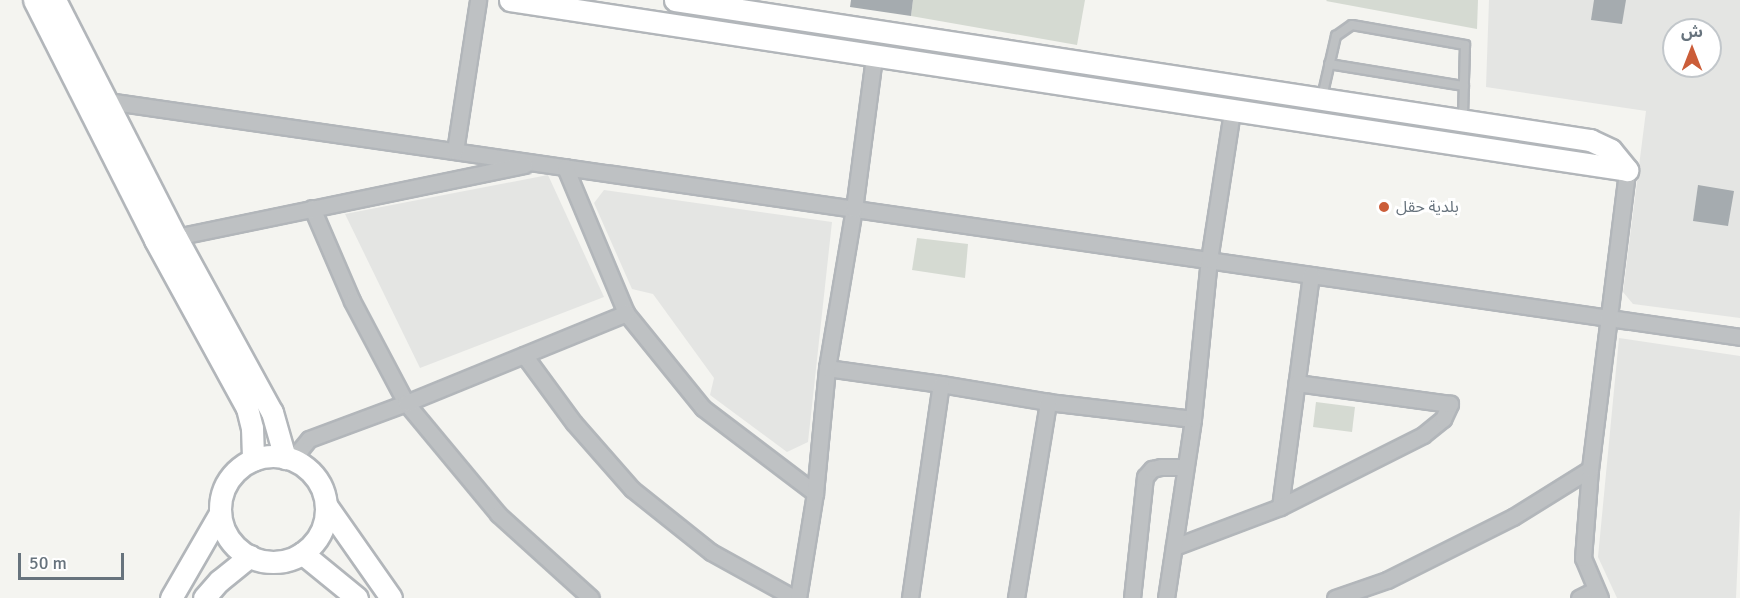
<!DOCTYPE html>
<meta charset="utf-8">
<style>
body{margin:0}
#map{position:relative;width:1740px;height:598px;overflow:hidden;background:#f4f4f0;font-family:Signika,"Noto Sans Arabic",sans-serif}
div>[style]{position:absolute}
[style*='--x']{left:calc(var(--x)*1px);top:calc(var(--y)*1px);width:calc(var(--w)*1px);rotate:calc(var(--a)*1deg)}
.built>*{inset:0;background:#e4e5e3}
.green>*{inset:0;background:#d5dad2}
.building>*{inset:0;background:#a5abaf}
.roads{filter:drop-shadow(2px 0 #b2b6ba) drop-shadow(-2px 0 #b2b6ba) drop-shadow(0 2px #b2b6ba) drop-shadow(0 -2px #b2b6ba)}
.lane>*{height:8px;margin:-4px;padding:0 4px;transform-origin:4px;border-radius:4px;background:#bec1c3}
.street>*{height:15px;margin:-7.5px;padding:0 7.5px;transform-origin:7.5px;border-radius:7.5px;background:#bec1c3}
.secondary>*{height:21px;margin:-10.5px;padding:0 10.5px;transform-origin:10.5px;border-radius:10.5px;background:#fff}
.secondary>.ring{margin:-10.5px;padding:0;box-sizing:content-box;background:none;border:21px solid #fff;border-radius:50%}
.dots>*{width:16px;height:16px;translate:-50% -50%;box-sizing:border-box;border:3px solid #fff;border-radius:50%}
span{translate:-50% -50%;white-space:nowrap;text-align:center;line-height:1.15;-webkit-text-stroke:6px #fff;paint-order:stroke}
.poi-label{font-size:16px;color:#67737d}
.left{translate:0 -50%;text-align:left}
.north{position:absolute;left:1662px;top:18px;width:60px;height:60px;box-sizing:border-box;background:#fff;border:2px solid #c2c7cb;border-radius:50%;rotate:0deg;font-size:16px;font-weight:700;line-height:24px;text-align:center;color:#67737d}
.north::after{content:'';display:block;margin:auto;width:21px;height:27px;background:#cb5d39;clip-path:polygon(50% 0,100% 100%,50% 72%,0 100%)}
.scale{position:absolute;left:18px;top:553px;width:106px;height:27px;box-sizing:border-box;border:3px solid #67737d;border-top:0;padding-left:8px;font-size:18px;line-height:21px;white-space:nowrap;color:#67737d;-webkit-text-stroke:4px #fff;paint-order:stroke}
</style>
<div id="map">
<div class="built">
<i style="clip-path:polygon(evenodd,1489px 0,1740px 0,1740px 318px,1633px 304px,1623px 292px,1646px 111px,1486px 87px,1489px 0,1674px 30px,1710px 30px,1710px 66px,1674px 66px,1674px 30px)"></i>
<i style="clip-path:polygon(548px 175px,604px 297px,420px 368px,345px 214px)"></i>
<i style="clip-path:polygon(604px 190px,832px 222px,808px 442px,787px 452px,710px 395px,714px 378px,653px 294px,632px 289px,594px 203px)"></i>
<i style="clip-path:polygon(1619px 338px,1740px 356px,1740px 508px,1736px 598px,1617px 598px,1598px 557px)"></i>
</div>
<div class="green">
<i style="clip-path:polygon(913px 0,1085px 0,1077px 45px,911px 16px)"></i>
<i style="clip-path:polygon(1327px 0,1478px 0,1477px 29px,1326px 1px)"></i>
<i style="clip-path:polygon(917px 238px,968px 244px,965px 278px,912px 270px)"></i>
<i style="clip-path:polygon(1316px 402px,1355px 407px,1352px 432px,1313px 427px)"></i>
</div>
<div class="building">
<i style="clip-path:polygon(851px 0,913px 0,911px 16px,850px 7px)"></i>
<i style="clip-path:polygon(1594px 0,1626px 0,1622px 24px,1591px 20px)"></i>
<i style="clip-path:polygon(1698px 185px,1734px 191px,1728px 226px,1693px 221px)"></i>
</div>
<div class="roads">
<div class="lane">
<i style="--x:1329;--y:64;--w:137;--a:9.3"></i>
<i style="--x:1322;--y:97;--w:63;--a:-77.1"></i>
<i style="--x:1336;--y:36;--w:19;--a:-35"></i>
<i style="--x:1352;--y:25;--w:115;--a:10"></i>
<i style="--x:1465;--y:45;--w:73;--a:91.6"></i>
</div>
<div class="street">
<i style="--x:107;--y:101;--w:1650;--a:8.22"></i>
<i style="--x:455;--y:151;--w:153;--a:-81.3"></i>
<i style="--x:565;--y:167;--w:158;--a:67.3"></i>
<i style="--x:626;--y:313;--w:122;--a:51"></i>
<i style="--x:703;--y:408;--w:141;--a:37.2"></i>
<i style="--x:312;--y:208;--w:101;--a:66.7"></i>
<i style="--x:352;--y:301;--w:115;--a:62.1"></i>
<i style="--x:406;--y:403;--w:144;--a:50.3"></i>
<i style="--x:498;--y:514;--w:125;--a:42.1"></i>
<i style="--x:176;--y:237;--w:356;--a:-11.7"></i>
<i style="--x:524;--y:355;--w:84;--a:53.7"></i>
<i style="--x:574;--y:423;--w:88;--a:48.7"></i>
<i style="--x:632;--y:489;--w:101;--a:38.6"></i>
<i style="--x:711;--y:552;--w:95;--a:29"></i>
<i style="--x:827;--y:368;--w:115;--a:8"></i>
<i style="--x:941;--y:384;--w:109;--a:9.5"></i>
<i style="--x:1048;--y:402;--w:146;--a:6.7"></i>
<i style="--x:296;--y:462;--w:13;--a:-72"></i>
<i style="--x:300;--y:450;--w:14;--a:-51"></i>
<i style="--x:309;--y:439;--w:103;--a:-20.4"></i>
<i style="--x:406;--y:403;--w:238;--a:-22.2"></i>
<i style="--x:1280;--y:507;--w:234;--a:-82.4"></i>
<i style="--x:1174;--y:547;--w:113;--a:-20.7"></i>
<i style="--x:1280;--y:507;--w:160;--a:-26.7"></i>
<i style="--x:1423;--y:435;--w:26;--a:-39"></i>
<i style="--x:1443;--y:419;--w:17;--a:-65"></i>
<i style="--x:1450;--y:404;--w:155;--a:-172.2"></i>
<i style="--x:798;--y:598;--w:106;--a:-80.8"></i>
<i style="--x:815;--y:493;--w:126;--a:-84.5"></i>
<i style="--x:827;--y:368;--w:161;--a:-80.4"></i>
<i style="--x:854;--y:209;--w:153;--a:-82.5"></i>
<i style="--x:910;--y:598;--w:216;--a:-81.8"></i>
<i style="--x:1016;--y:598;--w:199;--a:-80.7"></i>
<i style="--x:1132;--y:598;--w:122;--a:-83.9"></i>
<i style="--x:1145;--y:477;--w:11;--a:-49"></i>
<i style="--x:1152;--y:469;--w:9;--a:-13"></i>
<i style="--x:1161;--y:467;--w:24;--a:0"></i>
<i style="--x:1166;--y:598;--w:181;--a:-81.4"></i>
<i style="--x:1193;--y:419;--w:160;--a:-84.3"></i>
<i style="--x:1209;--y:260;--w:151;--a:-81.2"></i>
<i style="--x:1335;--y:598;--w:55;--a:-19.1"></i>
<i style="--x:1387;--y:580;--w:141;--a:-26.6"></i>
<i style="--x:1513;--y:517;--w:91;--a:-31.9"></i>
<i style="--x:1579;--y:598;--w:18;--a:-27"></i>
<i style="--x:1600;--y:598;--w:43;--a:-113"></i>
<i style="--x:1583;--y:558;--w:89;--a:-85.5"></i>
<i style="--x:1590;--y:469;--w:301;--a:-82.9"></i>
</div>
<div class="secondary">
<i style="--x:34;--y:0;--w:269;--a:63.2"></i>
<i style="--x:155;--y:240;--w:192;--a:61.3"></i>
<i style="--x:247;--y:408;--w:21;--a:76"></i>
<i style="--x:252;--y:428;--w:32;--a:88"></i>
<i style="--x:55;--y:0;--w:266;--a:63"></i>
<i style="--x:176;--y:237;--w:200;--a:61.3"></i>
<i style="--x:272;--y:412;--w:48;--a:74.2"></i>
<i style="--x:510;--y:0;--w:1130;--a:8.65"></i>
<i style="--x:675;--y:0;--w:926;--a:8.7"></i>
<i style="--x:1590;--y:140;--w:23;--a:25"></i>
<i style="--x:1611;--y:150;--w:26;--a:51"></i>
<i class="ring" style="left:220px;top:456px;width:85px;height:85px"></i>
<i style="--x:326;--y:505;--w:113;--a:55"></i>
<i style="--x:302;--y:553;--w:71;--a:39.3"></i>
<i style="--x:171;--y:598;--w:98;--a:-60"></i>
<i style="--x:204;--y:598;--w:23;--a:-49"></i>
<i style="--x:219;--y:581;--w:40;--a:-39"></i>
</div>
</div>
<div class="dots">
<i style="left:1384px;top:207px;background:#cb5d39"></i>
</div>
<div class="poi-label">
<span class="left" style="left:1396px;top:207px">بلدية حقل</span>
</div>
<div class="north">ش</div>
<div class="scale">50 m</div>
</div>
